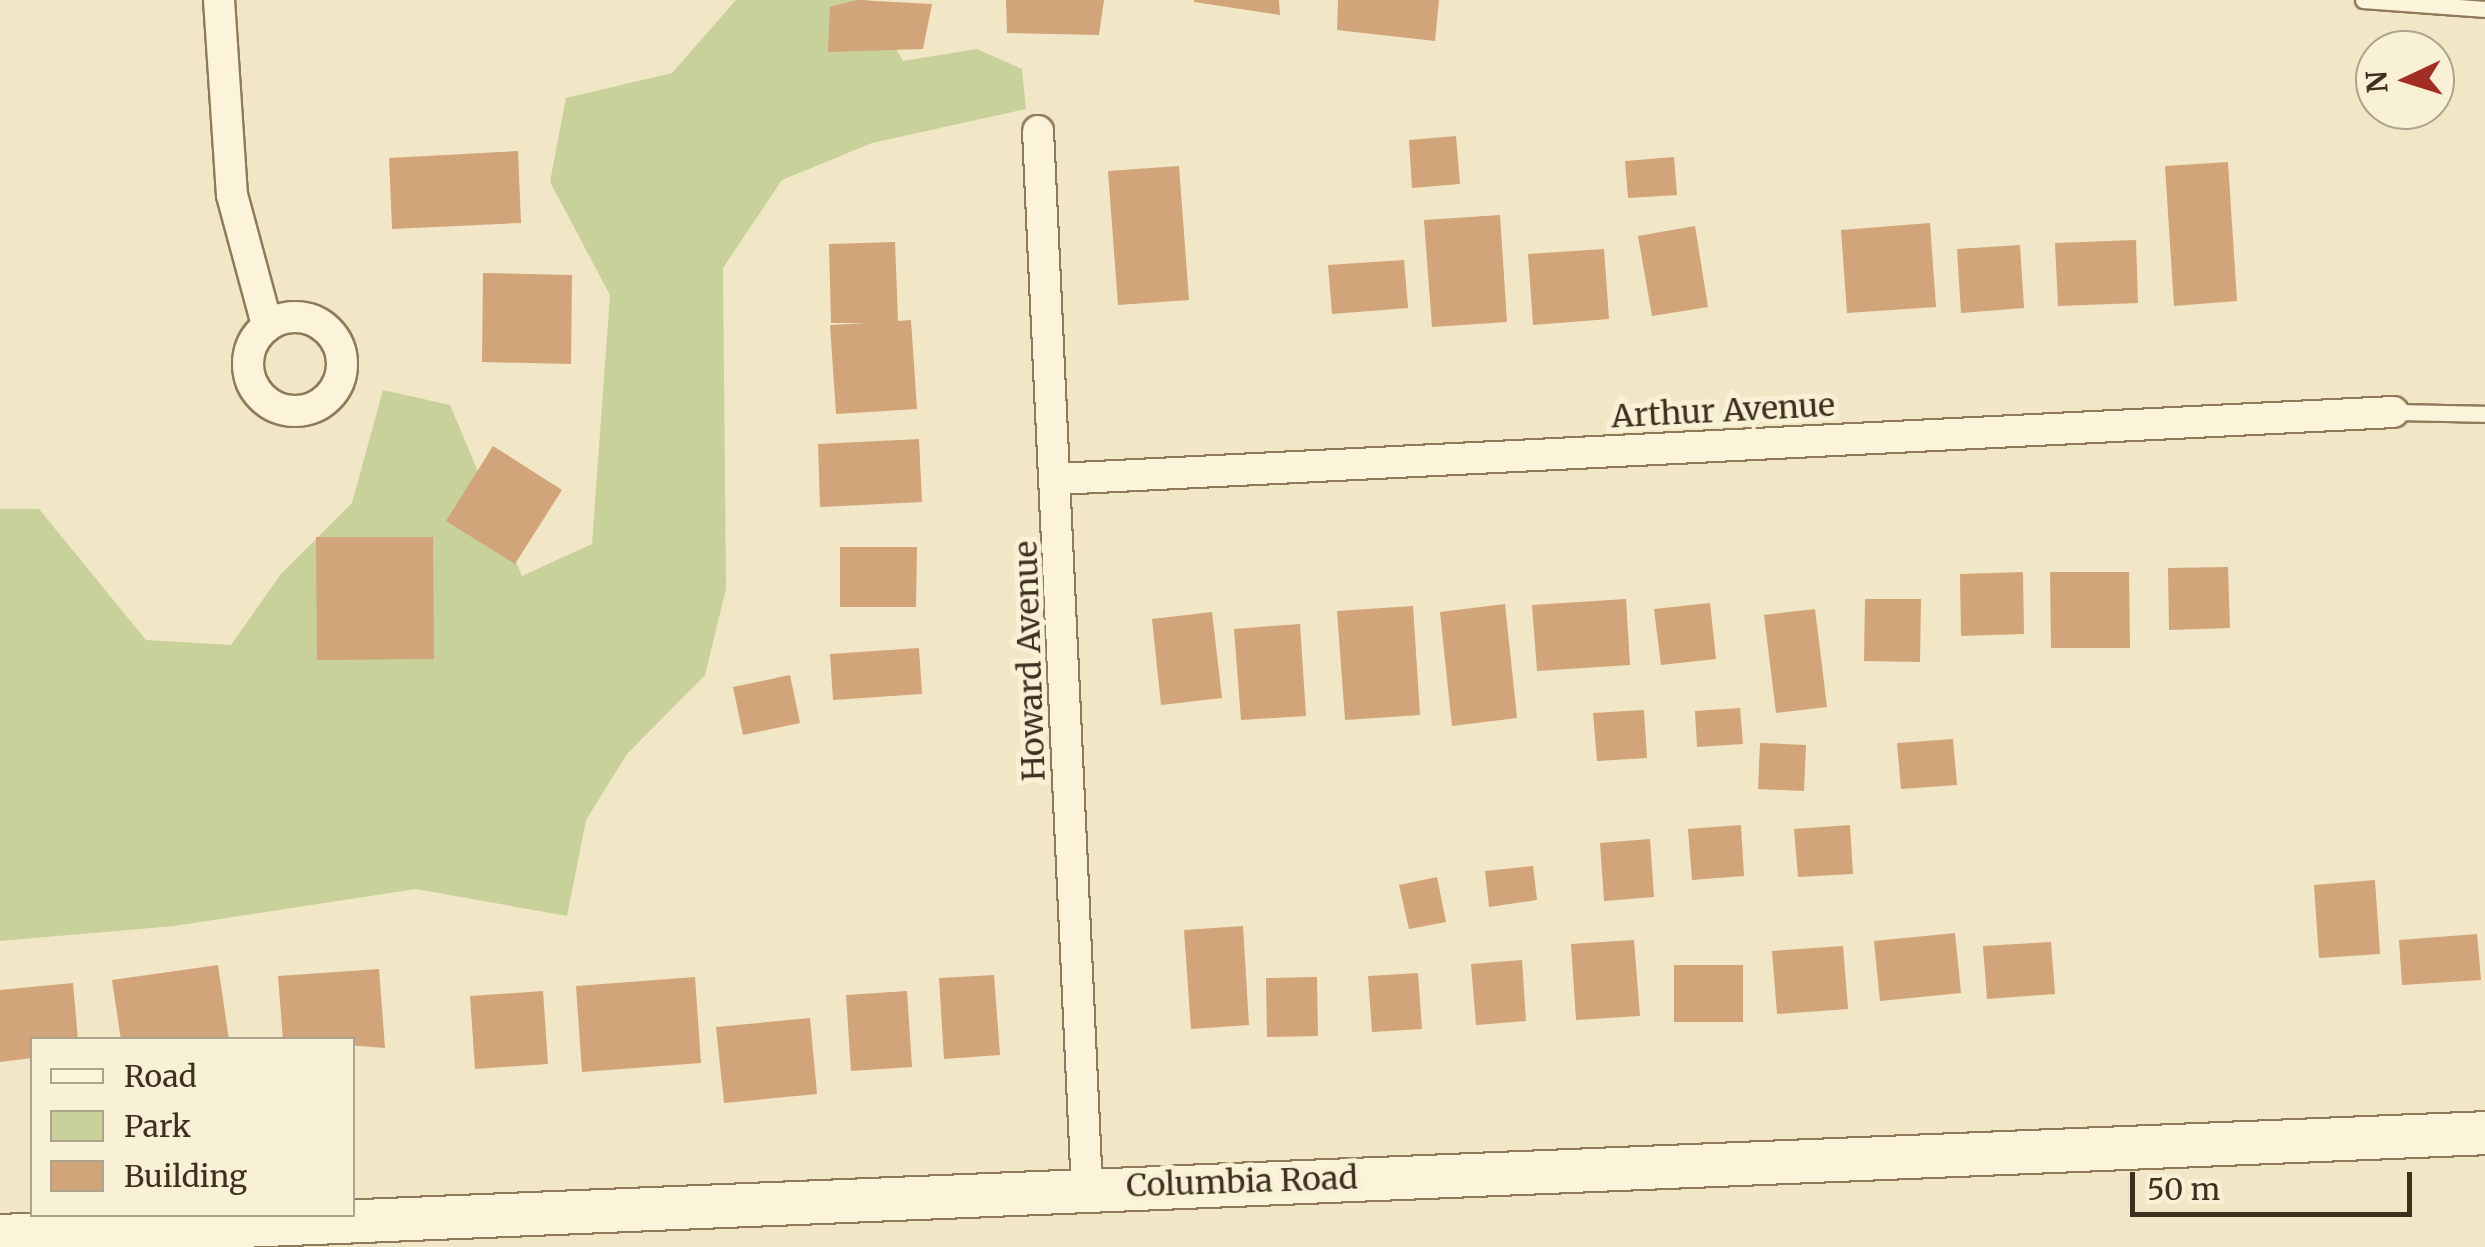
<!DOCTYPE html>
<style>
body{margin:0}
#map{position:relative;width:2485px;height:1247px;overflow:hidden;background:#f1e7c6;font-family:Merriweather,serif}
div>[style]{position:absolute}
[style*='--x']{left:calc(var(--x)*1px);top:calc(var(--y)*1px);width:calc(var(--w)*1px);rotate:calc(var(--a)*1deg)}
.green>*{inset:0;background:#c7d199}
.building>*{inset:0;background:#d2a479}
.roads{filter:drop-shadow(2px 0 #8f7a5a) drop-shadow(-2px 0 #8f7a5a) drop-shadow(0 2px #8f7a5a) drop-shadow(0 -2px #8f7a5a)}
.service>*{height:15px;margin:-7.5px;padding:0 7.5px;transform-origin:7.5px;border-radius:7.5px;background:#fbf4da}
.minor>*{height:30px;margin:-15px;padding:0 15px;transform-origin:15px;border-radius:15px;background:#fbf4da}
.minor>.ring{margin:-15px;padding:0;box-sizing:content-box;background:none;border:30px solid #fbf4da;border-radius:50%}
.secondary>*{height:42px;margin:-21px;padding:0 21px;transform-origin:21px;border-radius:21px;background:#fbf4da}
span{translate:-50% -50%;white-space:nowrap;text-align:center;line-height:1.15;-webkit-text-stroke:10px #f8f1d6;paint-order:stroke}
.street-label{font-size:32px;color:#3e301f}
.legend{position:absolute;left:30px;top:1037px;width:325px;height:180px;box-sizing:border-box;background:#f8f1d6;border:2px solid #aea48d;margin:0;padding:12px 18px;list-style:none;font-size:30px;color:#3e301f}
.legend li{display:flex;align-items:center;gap:20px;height:50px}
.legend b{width:50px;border:2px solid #aea48d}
.north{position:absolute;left:2355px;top:30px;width:100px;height:100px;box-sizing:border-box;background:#f8f1d6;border:2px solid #aea48d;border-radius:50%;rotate:266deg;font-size:28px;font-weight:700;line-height:40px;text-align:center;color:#3e301f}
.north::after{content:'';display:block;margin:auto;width:35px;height:45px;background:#a22d25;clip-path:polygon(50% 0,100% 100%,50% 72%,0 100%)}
.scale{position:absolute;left:2130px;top:1172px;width:282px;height:45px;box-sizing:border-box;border:5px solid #3e301f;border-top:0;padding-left:12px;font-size:30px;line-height:35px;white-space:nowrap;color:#3e301f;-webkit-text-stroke:8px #f8f1d6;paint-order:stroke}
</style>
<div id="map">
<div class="green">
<i style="clip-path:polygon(736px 0,869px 0,903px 61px,977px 49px,1022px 69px,1026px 109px,872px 143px,782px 180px,723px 268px,726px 589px,705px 675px,627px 754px,586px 820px,567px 916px,416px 889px,174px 926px,0 941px,0 509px,39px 509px,146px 640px,231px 645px,281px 574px,352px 503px,383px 390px,450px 405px,522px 576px,592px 544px,610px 295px,550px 182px,566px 98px,672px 73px)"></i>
</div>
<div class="building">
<i style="clip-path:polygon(857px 0,932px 4px,923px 49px,828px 52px,830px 7px)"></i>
<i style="clip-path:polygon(1006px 0,1104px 0,1099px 35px,1007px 33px)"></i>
<i style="clip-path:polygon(1194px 0,1279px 0,1280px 15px,1194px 2px)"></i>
<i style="clip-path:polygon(1338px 0,1439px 0,1435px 41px,1337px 30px)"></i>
<i style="clip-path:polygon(1456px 136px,1460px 184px,1412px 188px,1409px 140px)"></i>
<i style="clip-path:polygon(518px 151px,521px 223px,392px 229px,389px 158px)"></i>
<i style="clip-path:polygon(1674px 157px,1677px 195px,1628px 198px,1625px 161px)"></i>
<i style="clip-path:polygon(2228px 162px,2237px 301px,2174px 306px,2165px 166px)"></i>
<i style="clip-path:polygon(1179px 166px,1189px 300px,1118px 305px,1108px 171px)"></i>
<i style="clip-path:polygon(1500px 215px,1507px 322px,1432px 327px,1424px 220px)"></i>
<i style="clip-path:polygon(1930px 223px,1936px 307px,1847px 313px,1841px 230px)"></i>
<i style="clip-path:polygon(1695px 226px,1708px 307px,1652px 316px,1638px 236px)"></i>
<i style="clip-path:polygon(2136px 240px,2138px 303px,2058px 306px,2055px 243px)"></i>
<i style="clip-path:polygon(895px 242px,898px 321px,911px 320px,917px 409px,836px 414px,830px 325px,866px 323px,831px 323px,829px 244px)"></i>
<i style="clip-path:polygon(2020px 245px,2024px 308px,1961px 313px,1957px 249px)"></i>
<i style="clip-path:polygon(1604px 249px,1609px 319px,1533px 325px,1528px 254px)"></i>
<i style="clip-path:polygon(1404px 260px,1408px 308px,1332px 314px,1328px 265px)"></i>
<i style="clip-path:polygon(483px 273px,572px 275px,571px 364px,482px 362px)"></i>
<i style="clip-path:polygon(919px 439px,922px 502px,820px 507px,818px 444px)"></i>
<i style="clip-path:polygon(493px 446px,562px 490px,515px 564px,446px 521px)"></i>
<i style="clip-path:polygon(316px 537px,433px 537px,434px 659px,317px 660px)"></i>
<i style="clip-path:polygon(840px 547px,917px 547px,916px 607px,840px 607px)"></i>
<i style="clip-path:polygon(2228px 567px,2230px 628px,2169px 630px,2168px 568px)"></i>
<i style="clip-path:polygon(2023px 572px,2024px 634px,1961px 636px,1960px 574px)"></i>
<i style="clip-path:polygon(2050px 572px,2129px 572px,2130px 648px,2051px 648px)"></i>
<i style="clip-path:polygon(1626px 599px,1630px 665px,1537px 671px,1532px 605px)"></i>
<i style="clip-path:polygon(1865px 599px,1921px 599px,1920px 662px,1864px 661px)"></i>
<i style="clip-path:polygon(1710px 603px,1716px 659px,1661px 665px,1654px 609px)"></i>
<i style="clip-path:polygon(1505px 604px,1517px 718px,1452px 726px,1440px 612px)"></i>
<i style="clip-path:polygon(1413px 606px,1420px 715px,1345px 720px,1337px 611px)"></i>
<i style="clip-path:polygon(1815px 609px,1827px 707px,1776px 713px,1764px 615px)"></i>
<i style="clip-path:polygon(1212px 612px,1222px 698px,1161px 705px,1152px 619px)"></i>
<i style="clip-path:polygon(1300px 624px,1306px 716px,1241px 720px,1234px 629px)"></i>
<i style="clip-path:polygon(919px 648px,922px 694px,833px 700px,830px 654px)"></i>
<i style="clip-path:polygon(790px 675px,800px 723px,743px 735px,733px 687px)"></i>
<i style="clip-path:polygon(1740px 708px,1743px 744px,1697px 747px,1695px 711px)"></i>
<i style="clip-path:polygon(1644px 710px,1647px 758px,1597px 761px,1593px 713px)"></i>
<i style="clip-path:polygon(1953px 739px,1957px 785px,1901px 789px,1897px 743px)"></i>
<i style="clip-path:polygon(1760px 743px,1806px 745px,1804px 791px,1758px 789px)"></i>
<i style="clip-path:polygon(1741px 825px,1744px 876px,1692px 880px,1688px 829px)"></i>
<i style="clip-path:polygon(1850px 825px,1853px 874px,1798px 877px,1794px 829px)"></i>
<i style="clip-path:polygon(1650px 839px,1654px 897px,1604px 901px,1600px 843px)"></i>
<i style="clip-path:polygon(1533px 866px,1537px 900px,1489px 907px,1485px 871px)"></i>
<i style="clip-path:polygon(1437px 877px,1446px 922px,1409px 929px,1399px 885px)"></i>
<i style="clip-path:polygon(2375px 880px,2380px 954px,2319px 958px,2314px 885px)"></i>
<i style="clip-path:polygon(1243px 926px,1249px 1025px,1191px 1029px,1184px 930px)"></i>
<i style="clip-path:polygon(1955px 933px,1961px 993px,1880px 1001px,1874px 941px)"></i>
<i style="clip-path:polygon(2477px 934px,2481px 980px,2402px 985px,2399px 940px)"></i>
<i style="clip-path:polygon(1634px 940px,1640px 1016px,1576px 1020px,1571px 944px)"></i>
<i style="clip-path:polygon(2051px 942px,2055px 994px,1987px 999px,1983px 946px)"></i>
<i style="clip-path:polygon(1843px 946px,1848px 1009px,1777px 1014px,1772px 951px)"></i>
<i style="clip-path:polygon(1522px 960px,1526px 1021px,1476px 1025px,1471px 964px)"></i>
<i style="clip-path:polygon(218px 965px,229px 1040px,121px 1040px,112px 980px)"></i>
<i style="clip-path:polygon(1674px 965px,1743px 965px,1743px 1022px,1674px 1022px)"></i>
<i style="clip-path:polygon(379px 969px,385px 1048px,283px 1040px,278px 976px)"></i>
<i style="clip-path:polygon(1418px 973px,1422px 1029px,1372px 1032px,1368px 976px)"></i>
<i style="clip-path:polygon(994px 975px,1000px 1055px,944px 1059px,939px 978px)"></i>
<i style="clip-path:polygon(695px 977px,701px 1063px,582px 1072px,576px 986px)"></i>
<i style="clip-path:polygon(1317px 977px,1318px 1036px,1267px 1037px,1266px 978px)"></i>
<i style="clip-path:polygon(73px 983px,78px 1040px,32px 1040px,32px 1058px,0 1062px,0 990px)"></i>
<i style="clip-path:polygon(543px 991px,548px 1064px,475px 1069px,470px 996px)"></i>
<i style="clip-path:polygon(907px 991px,912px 1067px,851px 1071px,846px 995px)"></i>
<i style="clip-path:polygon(810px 1018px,817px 1094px,724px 1103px,716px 1027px)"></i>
</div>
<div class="roads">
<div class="service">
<i style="--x:2363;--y:0;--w:122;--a:4.2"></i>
<i style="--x:2393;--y:412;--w:92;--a:1.2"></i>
</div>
<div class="minor">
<i style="--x:219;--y:0;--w:195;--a:86.2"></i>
<i style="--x:232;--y:195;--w:135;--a:74.9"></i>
<i style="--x:1038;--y:131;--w:1058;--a:87.35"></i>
<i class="ring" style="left:248px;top:317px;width:64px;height:64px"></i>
<i style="--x:1057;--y:479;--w:1338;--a:-2.87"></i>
</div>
<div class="secondary">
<i style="--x:0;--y:1236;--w:2487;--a:-2.37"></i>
</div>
</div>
<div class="street-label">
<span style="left:1723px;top:411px;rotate:-3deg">Arthur Avenue</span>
<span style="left:1030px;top:661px;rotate:-92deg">Howard Avenue</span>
<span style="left:1242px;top:1182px;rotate:-2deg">Columbia Road</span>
</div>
<ul class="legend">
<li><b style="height:12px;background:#fbf4da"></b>Road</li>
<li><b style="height:28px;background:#c7d199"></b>Park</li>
<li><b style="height:28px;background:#d2a479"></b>Building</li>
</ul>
<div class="north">N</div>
<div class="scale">50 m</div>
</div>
